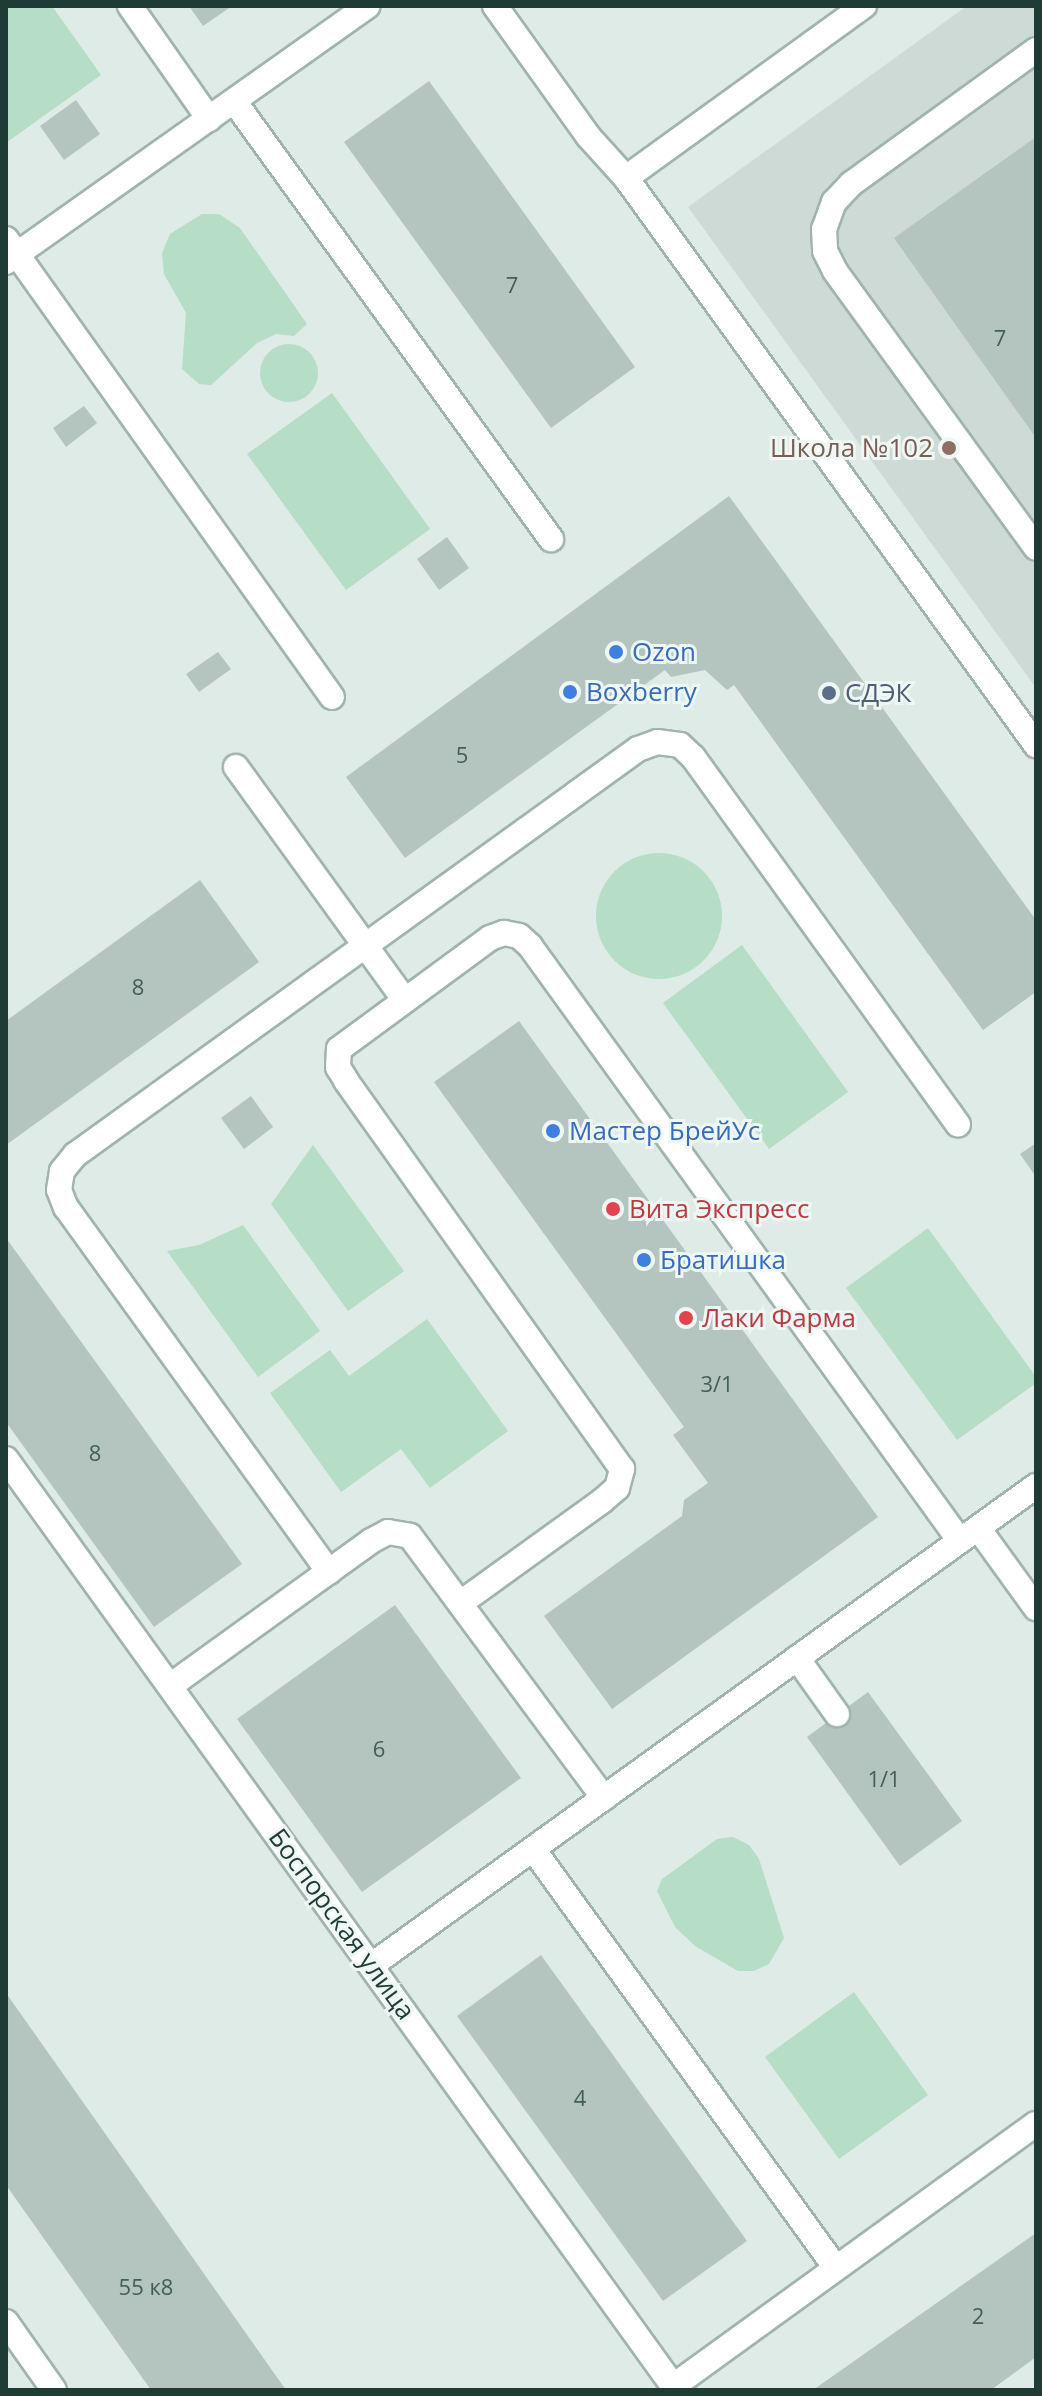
<!DOCTYPE html>
<meta charset="utf-8">
<style>
body{margin:0}
#map{position:relative;width:1042px;height:2396px;overflow:hidden;background:#deebe6;font-family:"Open Sans",sans-serif}
div>[style]{position:absolute}
[style*='--x']{left:calc(var(--x)*1px);top:calc(var(--y)*1px);width:calc(var(--w)*1px);rotate:calc(var(--a)*1deg)}
.built>*{inset:0;background:#cddad6}
.green>*{inset:0;background:#b6ddc5}
.round{border-radius:50%}
.building>*{inset:0;background:#b4c5c0}
.roads{filter:drop-shadow(2px 0 #a1b3ae) drop-shadow(-2px 0 #a1b3ae) drop-shadow(0 2px #a1b3ae) drop-shadow(0 -2px #a1b3ae)}
.lane>*{height:24px;margin:-12px;padding:0 12px;transform-origin:12px;border-radius:12px;background:#fff}
.street>*{height:24px;margin:-12px;padding:0 12px;transform-origin:12px;border-radius:12px;background:#fff}
.dots>*{width:22px;height:22px;translate:-50% -50%;box-sizing:border-box;border:4px solid #eff7f4;border-radius:50%}
span{translate:-50% -50%;white-space:nowrap;text-align:center;line-height:1.15;-webkit-text-stroke:6px #eff7f4;paint-order:stroke}
.number-label{font-size:22px;color:#445e58}
.number-label span{-webkit-text-stroke-width:0}
.education-label{font-size:26px;color:#785e54}
.right{translate:-100% -50%;text-align:right}
.shop-label{font-size:26px;color:#366cbe}
.left{translate:0 -50%;text-align:left}
.service-label{font-size:26px;color:#4e5e75}
.health-label{font-size:26px;color:#be3a42}
.street-label{font-size:26px;color:#1f3b36}
.frame{position:absolute;inset:0;border:8px solid #1f3b36;pointer-events:none}
</style>
<div id="map">
<div class="built">
<i style="clip-path:polygon(967px 6px,1036px 6px,1036px 688px,688px 207px)"></i>
</div>
<div class="green">
<i style="clip-path:polygon(6px 6px,52px 6px,101px 75px,7px 142px)"></i>
<i style="clip-path:polygon(202px 214px,219px 214px,240px 228px,307px 324px,294px 336px,276px 334px,257px 343px,211px 385px,199px 384px,182px 369px,186px 313px,164px 274px,162px 253px,170px 234px)"></i>
<i class="round" style="left:260px;top:344px;width:58px;height:58px"></i>
<i style="clip-path:polygon(332px 393px,430px 529px,346px 590px,247px 454px)"></i>
<i class="round" style="left:596px;top:853px;width:126px;height:126px"></i>
<i style="clip-path:polygon(742px 945px,848px 1092px,769px 1149px,663px 1003px)"></i>
<i style="clip-path:polygon(313px 1145px,404px 1271px,348px 1311px,271px 1204px)"></i>
<i style="clip-path:polygon(243px 1225px,320px 1331px,258px 1377px,167px 1251px,199px 1245px)"></i>
<i style="clip-path:polygon(928px 1228px,1036px 1377px,1036px 1383px,957px 1440px,846px 1288px)"></i>
<i style="clip-path:polygon(427px 1319px,508px 1431px,430px 1488px,401px 1449px,341px 1492px,270px 1393px,330px 1350px,349px 1376px)"></i>
<i style="clip-path:polygon(733px 1837px,749px 1845px,759px 1859px,784px 1938px,769px 1964px,754px 1971px,738px 1971px,695px 1946px,675px 1927px,657px 1891px,662px 1879px,702px 1850px,717px 1839px)"></i>
<i style="clip-path:polygon(854px 1992px,928px 2095px,839px 2159px,765px 2057px)"></i>
</div>
<div class="building">
<i style="clip-path:polygon(189px 6px,232px 6px,203px 26px)"></i>
<i style="clip-path:polygon(429px 81px,635px 367px,551px 428px,344px 142px)"></i>
<i style="clip-path:polygon(76px 100px,100px 134px,64px 160px,40px 126px)"></i>
<i style="clip-path:polygon(1036px 137px,1036px 438px,894px 238px)"></i>
<i style="clip-path:polygon(84px 406px,97px 423px,66px 447px,53px 428px)"></i>
<i style="clip-path:polygon(729px 496px,1036px 920px,1036px 992px,983px 1030px,734px 685px,727px 690px,705px 670px,671px 677px,665px 670px,405px 858px,346px 777px)"></i>
<i style="clip-path:polygon(447px 537px,469px 568px,439px 590px,417px 559px)"></i>
<i style="clip-path:polygon(218px 652px,231px 669px,199px 692px,186px 674px)"></i>
<i style="clip-path:polygon(200px 880px,259px 962px,6px 1145px,6px 1021px)"></i>
<i style="clip-path:polygon(519px 1021px,878px 1517px,612px 1709px,544px 1616px,682px 1516px,684px 1500px,708px 1483px,673px 1435px,684px 1427px,434px 1082px)"></i>
<i style="clip-path:polygon(251px 1096px,273px 1127px,244px 1149px,221px 1118px)"></i>
<i style="clip-path:polygon(1036px 1143px,1036px 1177px,1020px 1154px)"></i>
<i style="clip-path:polygon(6px 1238px,242px 1564px,154px 1627px,6px 1422px)"></i>
<i style="clip-path:polygon(395px 1605px,521px 1778px,362px 1892px,237px 1719px)"></i>
<i style="clip-path:polygon(868px 1692px,962px 1821px,900px 1866px,807px 1737px)"></i>
<i style="clip-path:polygon(541px 1955px,747px 2241px,663px 2301px,457px 2016px)"></i>
<i style="clip-path:polygon(6px 1993px,286px 2390px,151px 2390px,6px 2185px)"></i>
<i style="clip-path:polygon(1036px 2233px,1036px 2357px,991px 2390px,813px 2390px)"></i>
</div>
<div class="roads">
<div class="lane">
<i style="--x:130;--y:6;--w:138;--a:55"></i>
<i style="--x:1036;--y:50;--w:228;--a:144.1"></i>
<i style="--x:851;--y:184;--w:25;--a:133"></i>
<i style="--x:834;--y:202;--w:29;--a:110"></i>
<i style="--x:824;--y:229;--w:22;--a:87"></i>
<i style="--x:825;--y:251;--w:22;--a:63"></i>
<i style="--x:835;--y:271;--w:342;--a:54"></i>
<i style="--x:234;--y:101;--w:541;--a:54.11"></i>
<i style="--x:6;--y:239;--w:562;--a:54.56"></i>
<i style="--x:6;--y:262;--w:443;--a:-35.3"></i>
<i style="--x:236;--y:767;--w:286;--a:54.1"></i>
<i style="--x:978;--y:1528;--w:99;--a:54.1"></i>
<i style="--x:329;--y:1572;--w:449;--a:-125.8"></i>
<i style="--x:66;--y:1208;--w:19;--a:-111"></i>
<i style="--x:59;--y:1190;--w:19;--a:-81"></i>
<i style="--x:62;--y:1171;--w:21;--a:-51"></i>
<i style="--x:75;--y:1155;--w:694;--a:-35.8"></i>
<i style="--x:638;--y:749;--w:20;--a:-20"></i>
<i style="--x:657;--y:742;--w:23;--a:7"></i>
<i style="--x:680;--y:745;--w:18;--a:43"></i>
<i style="--x:693;--y:757;--w:453;--a:54.2"></i>
<i style="--x:462;--y:1602;--w:173;--a:-35.8"></i>
<i style="--x:602;--y:1501;--w:20;--a:-41"></i>
<i style="--x:617;--y:1488;--w:20;--a:-75"></i>
<i style="--x:622;--y:1469;--w:477;--a:-125.4"></i>
<i style="--x:346;--y:1080;--w:15;--a:-122"></i>
<i style="--x:338;--y:1067;--w:18;--a:-87"></i>
<i style="--x:339;--y:1049;--w:187;--a:-36.3"></i>
<i style="--x:490;--y:938;--w:15;--a:-20"></i>
<i style="--x:504;--y:933;--w:15;--a:11"></i>
<i style="--x:519;--y:936;--w:15;--a:42"></i>
<i style="--x:530;--y:946;--w:734;--a:54.14"></i>
<i style="--x:797;--y:1658;--w:69;--a:54.5"></i>
<i style="--x:170;--y:1686;--w:248;--a:-35.8"></i>
<i style="--x:371;--y:1541;--w:19;--a:-28"></i>
<i style="--x:388;--y:1532;--w:22;--a:10"></i>
<i style="--x:410;--y:1536;--w:326;--a:53.5"></i>
<i style="--x:533;--y:1849;--w:517;--a:54.13"></i>
<i style="--x:372;--y:1965;--w:819;--a:-35.81"></i>
<i style="--x:675;--y:2385;--w:445;--a:-35.9"></i>
</div>
<div class="street">
<i style="--x:495;--y:6;--w:160;--a:54.4"></i>
<i style="--x:588;--y:136;--w:57;--a:47.9"></i>
<i style="--x:626;--y:178;--w:700;--a:54.13"></i>
<i style="--x:626;--y:178;--w:294;--a:-35.9"></i>
<i style="--x:6;--y:1459;--w:1147;--a:54.26"></i>
<i style="--x:6;--y:2322;--w:83;--a:54.8"></i>
</div>
</div>
<div class="dots">
<i style="left:949px;top:448px;background:#8d6e63"></i>
<i style="left:616px;top:652px;background:#3f7fe0"></i>
<i style="left:570px;top:692px;background:#3f7fe0"></i>
<i style="left:829px;top:693px;background:#5c6f8a"></i>
<i style="left:553px;top:1131px;background:#3f7fe0"></i>
<i style="left:613px;top:1209px;background:#e0444e"></i>
<i style="left:644px;top:1260px;background:#3f7fe0"></i>
<i style="left:686px;top:1318px;background:#e0444e"></i>
</div>
<div class="number-label">
<span style="left:512px;top:285px">7</span>
<span style="left:1000px;top:338px">7</span>
<span style="left:462px;top:755px">5</span>
<span style="left:138px;top:987px">8</span>
<span style="left:717px;top:1384px">3/1</span>
<span style="left:95px;top:1453px">8</span>
<span style="left:379px;top:1749px">6</span>
<span style="left:884px;top:1779px">1/1</span>
<span style="left:580px;top:2098px">4</span>
<span style="left:146px;top:2287px">55 к8</span>
<span style="left:978px;top:2316px">2</span>
</div>
<div class="education-label">
<span class="right" style="left:933px;top:448px">Школа №102</span>
</div>
<div class="shop-label">
<span class="left" style="left:632px;top:652px">Ozon</span>
<span class="left" style="left:586px;top:692px">Boxberry</span>
<span class="left" style="left:569px;top:1131px">Мастер БрейУc</span>
<span class="left" style="left:660px;top:1260px">Братишка</span>
</div>
<div class="service-label">
<span class="left" style="left:845px;top:693px">СДЭК</span>
</div>
<div class="health-label">
<span class="left" style="left:629px;top:1209px">Вита Экспресс</span>
<span class="left" style="left:702px;top:1318px">Лаки Фарма</span>
</div>
<div class="street-label">
<span style="left:342px;top:1924px;rotate:54deg">Боспорская улица</span>
</div>
<div class="frame"></div>
</div>
